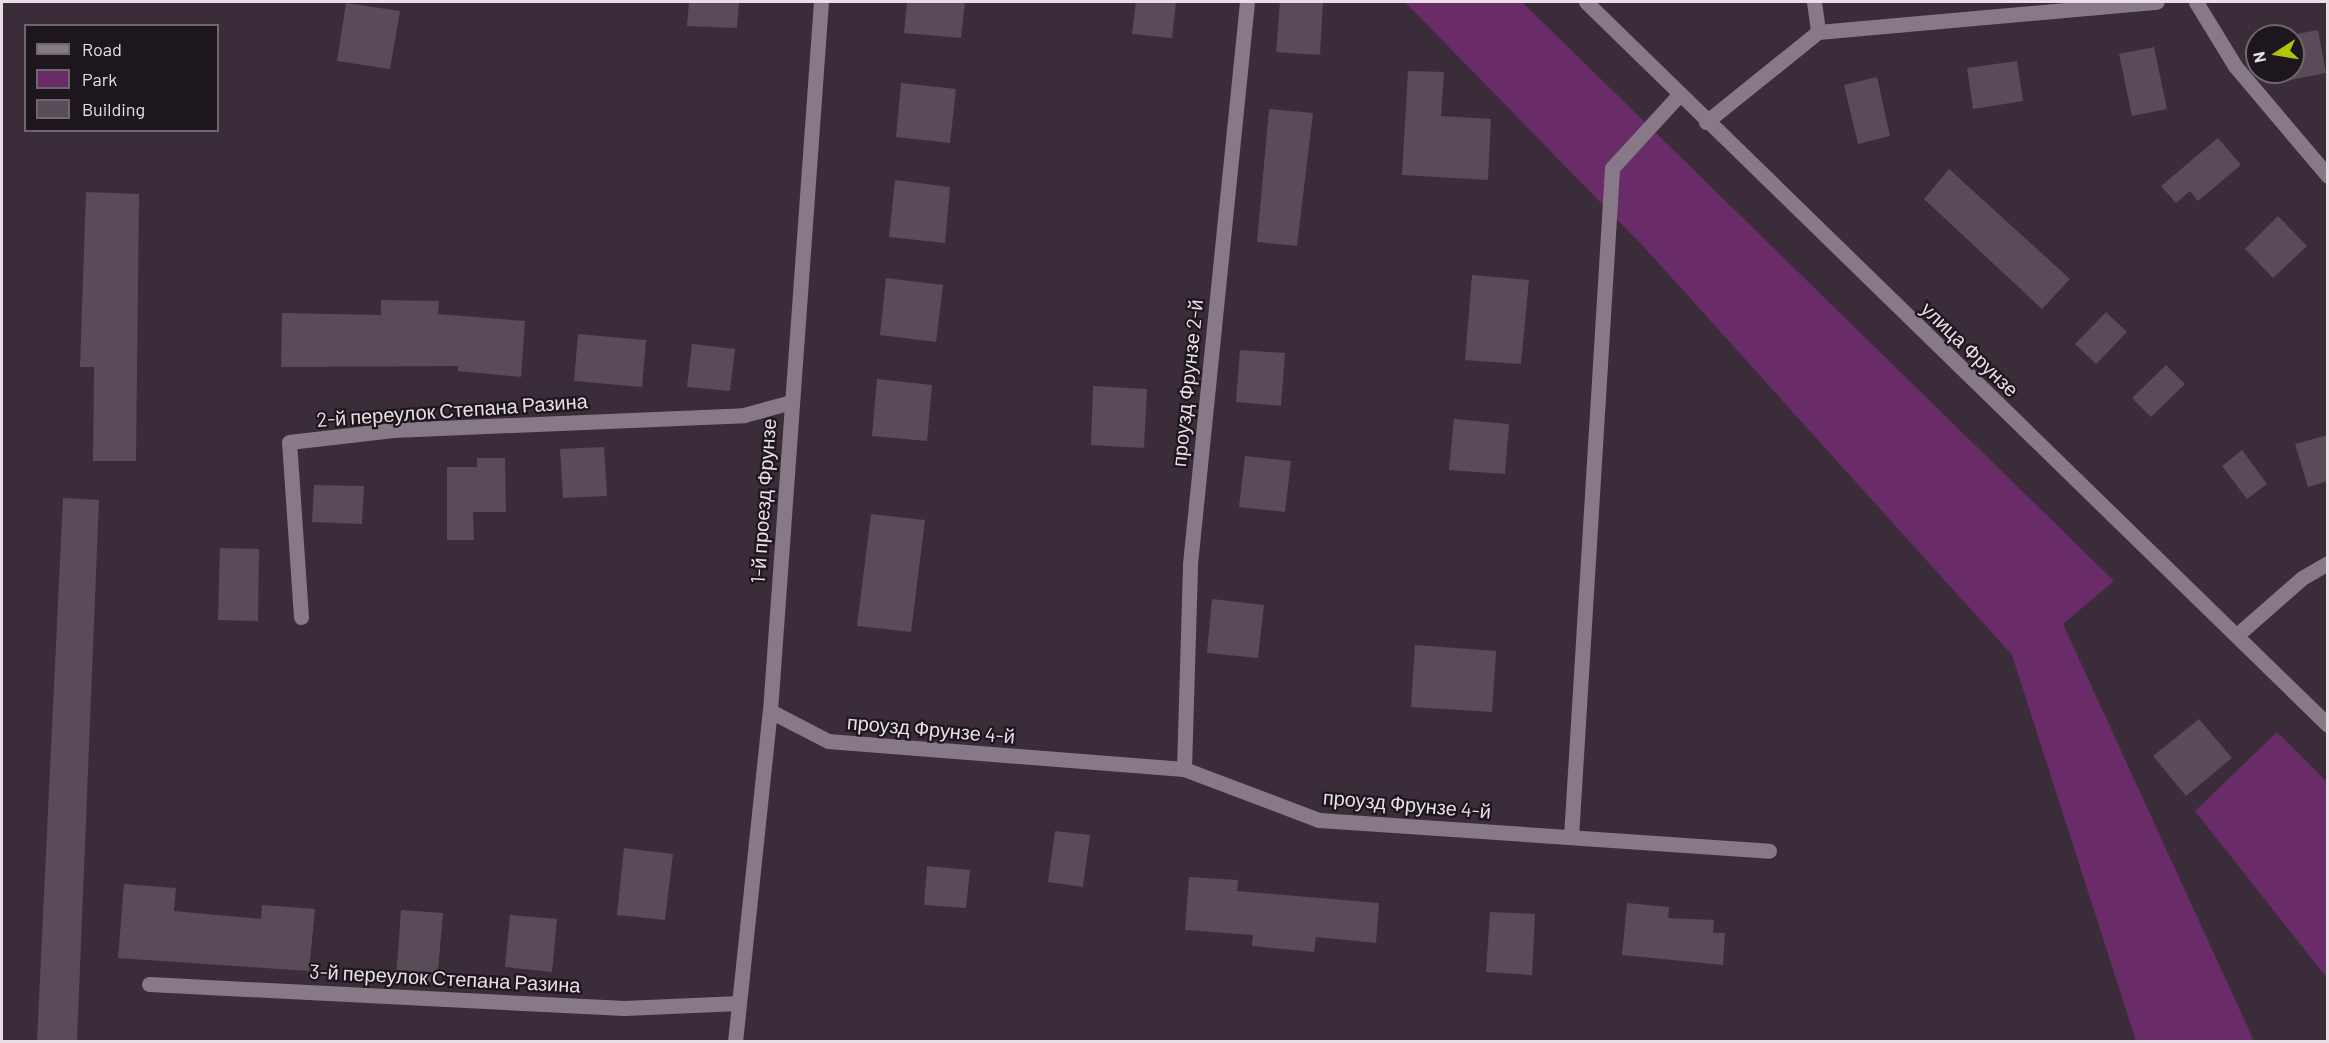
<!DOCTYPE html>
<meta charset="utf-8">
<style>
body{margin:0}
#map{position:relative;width:2329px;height:1043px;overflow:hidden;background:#3a2d39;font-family:Barlow,sans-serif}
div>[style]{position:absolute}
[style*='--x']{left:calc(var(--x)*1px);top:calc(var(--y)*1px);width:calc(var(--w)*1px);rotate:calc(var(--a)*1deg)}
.green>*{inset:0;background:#692c68}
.building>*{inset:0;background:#594b58}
.minor>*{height:15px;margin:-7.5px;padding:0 7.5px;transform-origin:7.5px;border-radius:7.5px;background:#887988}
span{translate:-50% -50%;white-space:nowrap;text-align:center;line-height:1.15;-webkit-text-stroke:4.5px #1d171d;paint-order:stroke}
.street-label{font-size:20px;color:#e7dee6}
.frame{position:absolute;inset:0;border:3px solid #e7dee6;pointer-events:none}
.legend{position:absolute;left:24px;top:24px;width:195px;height:108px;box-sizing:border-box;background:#1d171d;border:2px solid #6e676d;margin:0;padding:8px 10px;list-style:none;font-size:18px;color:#e7dee6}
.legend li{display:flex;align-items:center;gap:12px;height:30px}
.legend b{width:30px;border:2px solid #6e676d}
.north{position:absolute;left:2245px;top:24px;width:60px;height:60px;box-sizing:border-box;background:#1d171d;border:2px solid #6e676d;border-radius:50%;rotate:258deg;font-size:16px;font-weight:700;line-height:24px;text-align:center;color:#e7dee6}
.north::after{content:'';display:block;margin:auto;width:21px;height:27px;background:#aec508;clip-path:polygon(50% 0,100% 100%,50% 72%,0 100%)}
</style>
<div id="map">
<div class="green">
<i style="clip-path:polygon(1405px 2px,1522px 2px,2114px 581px,2063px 624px,2254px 1041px,2136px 1041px,2012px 655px,1643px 246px)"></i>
<i style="clip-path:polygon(2277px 732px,2327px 782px,2327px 978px,2195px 811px)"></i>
</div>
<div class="building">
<i style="clip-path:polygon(689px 2px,739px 2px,737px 28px,687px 26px)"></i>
<i style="clip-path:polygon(907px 2px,965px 2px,961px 38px,904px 33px)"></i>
<i style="clip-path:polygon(1136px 2px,1176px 2px,1172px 38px,1132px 34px)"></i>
<i style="clip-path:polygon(1280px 2px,1323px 2px,1320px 55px,1276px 52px)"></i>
<i style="clip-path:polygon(346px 3px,400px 11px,390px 69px,337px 61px)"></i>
<i style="clip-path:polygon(2318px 30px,2326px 73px,2290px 80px,2293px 36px,2287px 36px)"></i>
<i style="clip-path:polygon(2154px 47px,2167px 109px,2132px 116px,2119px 54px)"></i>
<i style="clip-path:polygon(2017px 61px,2023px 101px,1973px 109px,1967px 68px)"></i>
<i style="clip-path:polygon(1408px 71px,1444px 72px,1441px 116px,1491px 119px,1488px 180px,1402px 175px)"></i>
<i style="clip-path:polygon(1877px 77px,1890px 136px,1858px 144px,1844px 85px)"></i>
<i style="clip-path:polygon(901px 83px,956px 89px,950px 143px,896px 137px)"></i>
<i style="clip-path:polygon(1269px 109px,1313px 113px,1297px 246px,1257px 242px)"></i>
<i style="clip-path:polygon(2218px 138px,2241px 165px,2198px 201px,2190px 191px,2176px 203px,2161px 186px)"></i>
<i style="clip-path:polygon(1949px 169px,2070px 279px,2042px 309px,1924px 199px)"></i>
<i style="clip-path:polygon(895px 180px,950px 187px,945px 243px,889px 237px)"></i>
<i style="clip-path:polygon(86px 192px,139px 194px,136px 461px,93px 461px,94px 367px,80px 367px)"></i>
<i style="clip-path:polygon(2278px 216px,2307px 246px,2273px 278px,2245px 249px)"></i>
<i style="clip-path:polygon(1472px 275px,1529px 280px,1521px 364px,1465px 360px)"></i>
<i style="clip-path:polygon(886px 278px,943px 285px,936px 342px,880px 335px)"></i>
<i style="clip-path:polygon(381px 300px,439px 301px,438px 314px,525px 321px,521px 377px,458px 371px,458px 366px,281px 367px,282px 313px,381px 315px)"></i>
<i style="clip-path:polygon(2106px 312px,2127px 332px,2096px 364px,2075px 344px)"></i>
<i style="clip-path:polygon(578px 334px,646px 340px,642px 387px,574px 381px)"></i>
<i style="clip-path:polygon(692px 344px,735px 349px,730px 391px,687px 387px)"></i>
<i style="clip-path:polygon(1240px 350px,1285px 353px,1281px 406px,1236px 402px)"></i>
<i style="clip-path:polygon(2166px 365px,2185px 384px,2151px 417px,2132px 398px)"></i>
<i style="clip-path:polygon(877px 379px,932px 385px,927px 441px,872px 436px)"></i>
<i style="clip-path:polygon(1093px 386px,1147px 389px,1144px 448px,1091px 445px)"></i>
<i style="clip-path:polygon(1454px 419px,1509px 424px,1505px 474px,1449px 470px)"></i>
<i style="clip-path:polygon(2328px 435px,2328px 481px,2308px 487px,2295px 444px)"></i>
<i style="clip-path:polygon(604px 447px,607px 496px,563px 498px,560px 449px)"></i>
<i style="clip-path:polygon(2242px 450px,2267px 484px,2247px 499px,2222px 466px)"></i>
<i style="clip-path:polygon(1245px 456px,1291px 461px,1285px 512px,1239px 507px)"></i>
<i style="clip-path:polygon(477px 458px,505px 458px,506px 512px,473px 512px,474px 540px,447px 540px,447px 467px,477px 467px)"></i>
<i style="clip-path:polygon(314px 485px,364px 486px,362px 524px,312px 522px)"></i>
<i style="clip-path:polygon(63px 498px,99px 500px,77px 1041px,37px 1041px)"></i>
<i style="clip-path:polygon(871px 514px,925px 520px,911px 632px,857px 626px)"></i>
<i style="clip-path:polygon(220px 548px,259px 549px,258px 621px,218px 620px)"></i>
<i style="clip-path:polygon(1212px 599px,1264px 605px,1258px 658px,1207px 653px)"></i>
<i style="clip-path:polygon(1415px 645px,1496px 651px,1492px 712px,1411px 707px)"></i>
<i style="clip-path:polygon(2199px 719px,2232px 758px,2186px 796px,2153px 756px)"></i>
<i style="clip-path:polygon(1055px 831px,1090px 835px,1083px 887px,1048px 882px)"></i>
<i style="clip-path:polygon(624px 848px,673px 854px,665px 920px,617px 915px)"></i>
<i style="clip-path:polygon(927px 866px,970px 870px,966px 908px,924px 905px)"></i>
<i style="clip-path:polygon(1189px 877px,1238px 880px,1237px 891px,1379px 903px,1376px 943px,1316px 937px,1314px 952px,1252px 946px,1253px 935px,1185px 930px)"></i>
<i style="clip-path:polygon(124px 884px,176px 888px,174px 911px,261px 919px,262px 905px,315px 909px,309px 971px,118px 958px)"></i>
<i style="clip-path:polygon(1627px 903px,1669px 907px,1668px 918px,1714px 920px,1713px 933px,1725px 933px,1723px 965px,1622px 955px)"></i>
<i style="clip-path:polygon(401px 910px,443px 913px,437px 982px,396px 979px)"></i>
<i style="clip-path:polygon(1490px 912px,1535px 914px,1532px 975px,1486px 972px)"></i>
<i style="clip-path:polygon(510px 915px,557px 919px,552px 972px,505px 967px)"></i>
</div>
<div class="minor">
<i style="--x:1586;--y:2;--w:1036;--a:44.26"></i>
<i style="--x:1814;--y:2;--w:30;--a:82"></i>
<i style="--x:2196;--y:2;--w:75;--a:58.6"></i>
<i style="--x:2235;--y:66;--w:144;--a:49.8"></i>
<i style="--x:1818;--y:32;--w:340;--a:-5.1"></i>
<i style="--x:1706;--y:122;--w:144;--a:-38.8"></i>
<i style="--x:301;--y:617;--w:175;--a:-93.9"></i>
<i style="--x:289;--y:442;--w:105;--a:-6.6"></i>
<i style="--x:393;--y:430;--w:351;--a:-2.4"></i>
<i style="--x:744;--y:415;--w:49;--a:-15.5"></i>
<i style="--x:2237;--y:635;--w:86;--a:-41.2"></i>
<i style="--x:2302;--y:578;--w:30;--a:-30"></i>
<i style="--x:770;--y:711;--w:65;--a:27.3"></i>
<i style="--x:828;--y:741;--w:357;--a:4.5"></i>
<i style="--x:1184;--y:769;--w:144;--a:20.7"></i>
<i style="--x:1319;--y:820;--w:451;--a:3.9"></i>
<i style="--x:1184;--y:769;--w:205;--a:-88.3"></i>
<i style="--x:1190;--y:564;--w:565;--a:-84.21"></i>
<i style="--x:1571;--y:837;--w:670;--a:-86.49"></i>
<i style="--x:1612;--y:168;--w:99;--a:-47.5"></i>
<i style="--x:149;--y:984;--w:476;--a:2.9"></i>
<i style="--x:624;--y:1008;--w:115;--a:-2.5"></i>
<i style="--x:735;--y:1042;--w:333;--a:-84"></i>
<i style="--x:770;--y:711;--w:711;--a:-85.89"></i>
</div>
<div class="street-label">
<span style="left:1970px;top:349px;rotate:44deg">улица Фрунзе</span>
<span style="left:1187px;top:383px;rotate:-84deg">проузд Фрунзе 2-й</span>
<span style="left:452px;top:410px;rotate:-4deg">2-й переулок Степана Разина</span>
<span style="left:763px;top:501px;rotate:-86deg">1-й проезд Фрунзе</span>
<span style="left:931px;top:729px;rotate:5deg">проузд Фрунзе 4-й</span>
<span style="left:1407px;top:804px;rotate:5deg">проузд Фрунзе 4-й</span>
<span style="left:445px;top:978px;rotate:3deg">3-й переулок Степана Разина</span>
</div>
<div class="frame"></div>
<ul class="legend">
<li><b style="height:8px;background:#887988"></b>Road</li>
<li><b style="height:16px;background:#692c68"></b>Park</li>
<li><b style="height:16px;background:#594b58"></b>Building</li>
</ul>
<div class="north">N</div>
</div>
